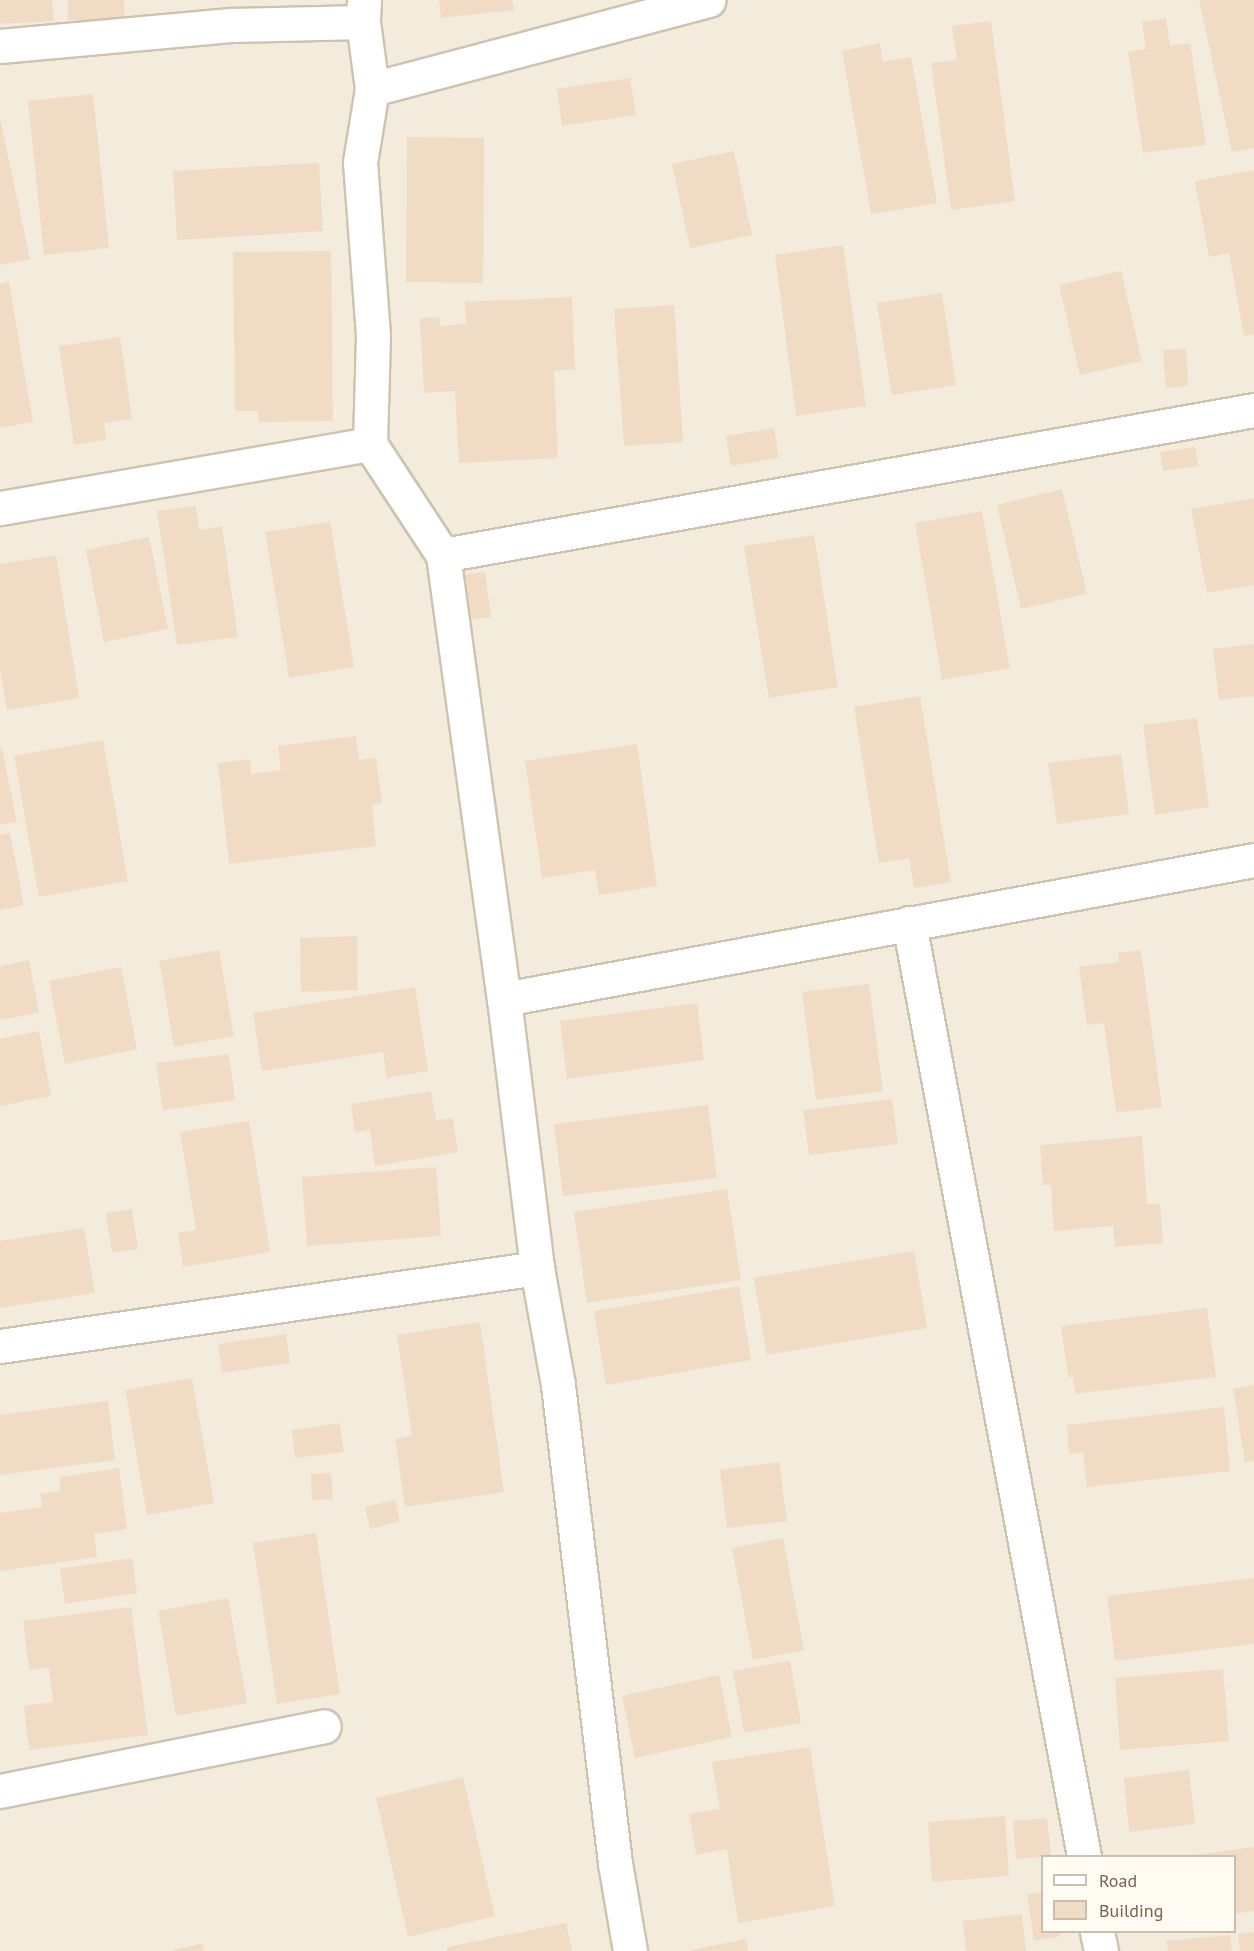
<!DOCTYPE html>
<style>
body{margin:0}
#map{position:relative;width:1254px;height:1951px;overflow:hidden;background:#fcf8ec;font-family:"PT Sans",sans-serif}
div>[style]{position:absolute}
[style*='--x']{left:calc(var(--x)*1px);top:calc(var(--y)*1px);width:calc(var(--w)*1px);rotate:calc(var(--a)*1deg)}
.residential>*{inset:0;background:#f3ebdb}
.building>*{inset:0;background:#f0dcc5}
.roads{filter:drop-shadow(2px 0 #cec2b1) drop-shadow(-2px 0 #cec2b1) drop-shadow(0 2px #cec2b1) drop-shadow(0 -2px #cec2b1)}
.minor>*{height:33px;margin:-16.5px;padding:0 16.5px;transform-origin:16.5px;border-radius:16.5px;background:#fff}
span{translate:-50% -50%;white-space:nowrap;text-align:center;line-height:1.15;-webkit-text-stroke:4.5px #fefbf3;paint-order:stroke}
.legend{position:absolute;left:1041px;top:1855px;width:195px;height:78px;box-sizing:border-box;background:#fefbf3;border:2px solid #c8beb1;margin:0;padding:8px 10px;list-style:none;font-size:18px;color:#76634f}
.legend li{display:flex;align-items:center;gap:12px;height:30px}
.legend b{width:30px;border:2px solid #c8beb1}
</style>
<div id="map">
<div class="residential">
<i style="clip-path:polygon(evenodd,0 0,1254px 0,1254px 1951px,0 1951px,0 0,1042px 1856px,1234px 1856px,1234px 1932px,1042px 1932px,1042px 1856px)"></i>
</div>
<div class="building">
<i style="clip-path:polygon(0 0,52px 0,54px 21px,0 24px)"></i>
<i style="clip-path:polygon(68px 0,124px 0,125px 20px,68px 20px)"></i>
<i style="clip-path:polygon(439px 0,512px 0,514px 10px,441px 18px)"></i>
<i style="clip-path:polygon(1199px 0,1254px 0,1254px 148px,1232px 152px)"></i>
<i style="clip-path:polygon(1166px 18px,1170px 46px,1190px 43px,1206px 145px,1143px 153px,1128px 52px,1146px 49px,1142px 22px)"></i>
<i style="clip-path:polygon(991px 21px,1015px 201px,951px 210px,931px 63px,957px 60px,952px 26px)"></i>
<i style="clip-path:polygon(880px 43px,883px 62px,911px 57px,937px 203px,871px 214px,842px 51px)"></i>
<i style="clip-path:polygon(630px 78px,636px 115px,562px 126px,557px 89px)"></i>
<i style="clip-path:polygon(93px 94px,109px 248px,44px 255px,28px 101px)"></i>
<i style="clip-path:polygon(0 118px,30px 259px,0 265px)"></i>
<i style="clip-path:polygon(407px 137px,484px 138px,483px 283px,406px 282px)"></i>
<i style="clip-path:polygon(734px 151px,752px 235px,690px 248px,672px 164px)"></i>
<i style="clip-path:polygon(319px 163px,323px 231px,177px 240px,173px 171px)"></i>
<i style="clip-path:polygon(1254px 170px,1254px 334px,1244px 336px,1229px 253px,1209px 257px,1195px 181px)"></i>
<i style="clip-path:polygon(843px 245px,866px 406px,796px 416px,775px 255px)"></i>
<i style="clip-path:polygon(331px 251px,333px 421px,259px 422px,258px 411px,235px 411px,233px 252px)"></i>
<i style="clip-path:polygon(1121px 271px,1142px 361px,1080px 375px,1059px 285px)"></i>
<i style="clip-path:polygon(9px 282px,33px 422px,0 428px,0 284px)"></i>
<i style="clip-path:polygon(942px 293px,956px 385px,892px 395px,877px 303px)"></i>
<i style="clip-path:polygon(572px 297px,575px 369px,554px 371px,558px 458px,459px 463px,455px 391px,424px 393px,420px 318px,439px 317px,440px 326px,466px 324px,465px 302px)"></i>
<i style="clip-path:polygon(674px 305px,683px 442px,624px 446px,614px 309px)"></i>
<i style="clip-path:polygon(120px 337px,132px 419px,104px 423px,106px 440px,74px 445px,59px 346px)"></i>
<i style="clip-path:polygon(1186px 349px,1188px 386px,1166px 388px,1163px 350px)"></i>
<i style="clip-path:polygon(774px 428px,779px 458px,731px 466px,726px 436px)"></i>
<i style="clip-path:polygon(1195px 447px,1198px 466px,1163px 471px,1160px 452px)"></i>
<i style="clip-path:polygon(1062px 489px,1087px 594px,1021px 609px,997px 505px)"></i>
<i style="clip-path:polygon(1254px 498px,1254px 585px,1207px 593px,1191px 509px)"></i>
<i style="clip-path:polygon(196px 506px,199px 530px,222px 526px,238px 637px,177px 645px,157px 511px)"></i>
<i style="clip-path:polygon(982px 511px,1010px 668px,942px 680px,915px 523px)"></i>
<i style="clip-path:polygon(330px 522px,354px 667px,289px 678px,265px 532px)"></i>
<i style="clip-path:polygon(814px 535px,838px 687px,769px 698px,744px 546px)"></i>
<i style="clip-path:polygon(149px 537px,168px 629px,104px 642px,86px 550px)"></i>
<i style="clip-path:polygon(56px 555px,79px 698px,7px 710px,0 667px,0 564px)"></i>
<i style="clip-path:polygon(485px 572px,491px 617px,468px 620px,461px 575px)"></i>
<i style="clip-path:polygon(1254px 644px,1254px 696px,1219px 700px,1213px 649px)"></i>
<i style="clip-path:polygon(920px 696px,951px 882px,914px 888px,909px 858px,879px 863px,854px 707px)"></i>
<i style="clip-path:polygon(1197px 718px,1209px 807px,1155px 815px,1143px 725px)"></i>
<i style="clip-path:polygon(356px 736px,359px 760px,376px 758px,382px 803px,372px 804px,376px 846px,229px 864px,218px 763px,250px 759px,251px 774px,281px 770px,278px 746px)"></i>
<i style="clip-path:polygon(103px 740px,128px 881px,39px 897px,14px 756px)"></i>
<i style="clip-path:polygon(637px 744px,657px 886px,599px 895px,595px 870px,542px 878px,525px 761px)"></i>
<i style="clip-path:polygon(2px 748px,17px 822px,0 825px,0 749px)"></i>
<i style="clip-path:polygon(1121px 754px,1129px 814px,1057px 824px,1048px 763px)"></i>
<i style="clip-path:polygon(10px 833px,24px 905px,0 910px,0 835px)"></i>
<i style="clip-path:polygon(357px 936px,358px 990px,301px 992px,300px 938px)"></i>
<i style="clip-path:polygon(219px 950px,234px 1036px,174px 1047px,159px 961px)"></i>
<i style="clip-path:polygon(1141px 950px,1162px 1107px,1116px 1113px,1104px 1023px,1087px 1025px,1079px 967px,1119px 962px,1118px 953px)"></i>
<i style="clip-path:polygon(29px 960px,39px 1013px,0 1020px,0 966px)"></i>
<i style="clip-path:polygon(121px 967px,137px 1049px,65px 1064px,49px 981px)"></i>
<i style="clip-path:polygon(869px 984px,883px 1091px,816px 1100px,802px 992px)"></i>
<i style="clip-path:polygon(415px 987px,428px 1071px,387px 1078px,383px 1052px,262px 1071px,253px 1013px)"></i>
<i style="clip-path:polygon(697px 1003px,704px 1060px,567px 1079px,560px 1021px)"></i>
<i style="clip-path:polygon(39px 1031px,51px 1096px,0 1106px,0 1039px)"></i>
<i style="clip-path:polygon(229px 1054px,235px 1100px,163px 1110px,156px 1063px)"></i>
<i style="clip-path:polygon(431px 1091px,436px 1120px,453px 1118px,458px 1152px,375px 1166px,370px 1130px,355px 1133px,351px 1104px)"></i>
<i style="clip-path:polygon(892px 1099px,898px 1144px,809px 1155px,803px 1110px)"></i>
<i style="clip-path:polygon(708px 1105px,717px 1178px,563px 1196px,554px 1124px)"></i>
<i style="clip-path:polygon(249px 1121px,270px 1252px,183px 1267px,178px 1233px,196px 1230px,180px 1132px)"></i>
<i style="clip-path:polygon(1142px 1136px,1147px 1204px,1160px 1204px,1163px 1243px,1115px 1247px,1113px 1226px,1054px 1231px,1051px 1185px,1043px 1185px,1040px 1145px)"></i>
<i style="clip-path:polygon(436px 1167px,441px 1236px,307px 1246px,302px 1177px)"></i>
<i style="clip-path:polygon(727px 1189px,741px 1280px,587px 1303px,574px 1212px)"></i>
<i style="clip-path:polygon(132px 1209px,138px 1249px,112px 1253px,106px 1213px)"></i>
<i style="clip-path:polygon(84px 1228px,95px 1293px,0 1308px,0 1241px)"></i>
<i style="clip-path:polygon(914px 1251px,927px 1328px,767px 1355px,754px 1278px)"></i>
<i style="clip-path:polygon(739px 1286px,751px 1360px,606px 1385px,594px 1311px)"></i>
<i style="clip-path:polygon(1207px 1308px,1216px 1377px,1075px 1394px,1073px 1377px,1068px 1377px,1061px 1326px)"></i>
<i style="clip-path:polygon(480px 1322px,504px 1492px,405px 1507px,395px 1439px,412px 1436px,397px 1335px)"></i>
<i style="clip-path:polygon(286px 1334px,290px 1363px,222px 1373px,218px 1344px)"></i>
<i style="clip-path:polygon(192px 1378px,214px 1503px,147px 1515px,125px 1390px)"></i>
<i style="clip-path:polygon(1254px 1385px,1254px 1461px,1245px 1462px,1233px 1389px)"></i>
<i style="clip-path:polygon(108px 1401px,115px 1460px,0 1475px,0 1415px)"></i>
<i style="clip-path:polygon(1224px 1407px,1230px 1471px,1087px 1487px,1083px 1452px,1069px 1454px,1067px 1425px)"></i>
<i style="clip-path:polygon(340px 1423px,344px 1452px,295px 1458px,292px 1430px)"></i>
<i style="clip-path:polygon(779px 1462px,787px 1521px,727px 1528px,720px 1470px)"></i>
<i style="clip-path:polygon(119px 1468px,127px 1529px,94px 1534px,97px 1557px,0 1571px,0 1513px,42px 1507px,40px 1494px,61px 1491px,59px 1477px)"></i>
<i style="clip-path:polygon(331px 1473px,333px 1499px,312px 1500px,311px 1474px)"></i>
<i style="clip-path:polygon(395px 1500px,400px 1521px,370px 1529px,365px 1507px)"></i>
<i style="clip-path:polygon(316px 1533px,340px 1694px,277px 1704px,253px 1543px)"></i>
<i style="clip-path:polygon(783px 1538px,804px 1650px,753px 1660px,732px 1548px)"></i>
<i style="clip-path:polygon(132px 1558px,137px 1593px,65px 1604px,60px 1569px)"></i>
<i style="clip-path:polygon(1254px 1578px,1254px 1644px,1115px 1661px,1107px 1596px)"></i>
<i style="clip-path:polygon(228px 1598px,247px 1703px,176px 1716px,158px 1611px)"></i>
<i style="clip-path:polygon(131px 1607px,148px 1735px,29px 1750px,24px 1706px,53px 1702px,49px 1668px,29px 1670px,23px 1621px)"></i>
<i style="clip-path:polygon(790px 1661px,801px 1723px,744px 1733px,733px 1671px)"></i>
<i style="clip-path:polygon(1223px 1669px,1229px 1741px,1120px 1750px,1115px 1678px)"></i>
<i style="clip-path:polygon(719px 1675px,732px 1737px,635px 1758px,622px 1696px)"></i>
<i style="clip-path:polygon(810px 1747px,835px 1906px,738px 1923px,727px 1849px,696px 1855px,689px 1814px,720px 1809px,712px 1762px)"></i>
<i style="clip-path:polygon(1189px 1770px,1195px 1824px,1129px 1832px,1124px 1778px)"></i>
<i style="clip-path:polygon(463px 1777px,495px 1916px,408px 1937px,376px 1798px)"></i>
<i style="clip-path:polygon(1005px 1816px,1009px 1876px,932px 1882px,928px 1822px)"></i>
<i style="clip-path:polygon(1047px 1818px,1051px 1856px,1016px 1859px,1013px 1821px)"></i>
<i style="clip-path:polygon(1254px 1847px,1254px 1911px,1234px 1914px,1234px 1856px,1195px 1855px)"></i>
<i style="clip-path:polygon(1042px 1892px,1042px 1932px,1060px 1932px,1061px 1936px,1034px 1941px,1027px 1894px)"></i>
<i style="clip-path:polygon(1022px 1914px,1026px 1951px,966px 1951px,963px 1921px)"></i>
<i style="clip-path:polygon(566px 1923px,572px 1951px,447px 1951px,447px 1947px)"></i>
<i style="clip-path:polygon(1254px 1932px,1254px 1951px,1240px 1951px,1238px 1934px)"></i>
<i style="clip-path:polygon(1230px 1935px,1232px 1951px,1168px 1951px,1166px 1941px)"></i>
<i style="clip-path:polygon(746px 1939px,748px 1951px,692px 1951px,691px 1950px)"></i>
<i style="clip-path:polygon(202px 1943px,204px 1951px,174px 1951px,174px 1950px)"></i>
</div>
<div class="roads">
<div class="minor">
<i style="--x:364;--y:0;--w:22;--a:93"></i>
<i style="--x:363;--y:22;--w:68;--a:82.3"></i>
<i style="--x:372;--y:89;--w:74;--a:99.3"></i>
<i style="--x:360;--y:162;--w:174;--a:85.7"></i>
<i style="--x:373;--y:336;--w:108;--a:91.6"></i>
<i style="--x:370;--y:444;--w:133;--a:56.7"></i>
<i style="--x:443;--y:555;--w:448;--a:82.2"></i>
<i style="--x:504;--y:999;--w:271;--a:83"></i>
<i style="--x:537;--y:1268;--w:119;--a:79.8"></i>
<i style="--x:558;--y:1385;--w:481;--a:83.2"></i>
<i style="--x:615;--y:1863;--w:89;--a:80.3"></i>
<i style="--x:0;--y:46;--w:234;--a:-5.2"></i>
<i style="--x:233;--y:25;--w:130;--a:-1.3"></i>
<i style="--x:372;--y:89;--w:348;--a:-14.8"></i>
<i style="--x:0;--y:508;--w:375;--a:-9.8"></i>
<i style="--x:443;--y:555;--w:824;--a:-10.14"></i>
<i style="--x:909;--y:923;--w:949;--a:79.38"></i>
<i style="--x:504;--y:999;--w:763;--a:-10.5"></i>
<i style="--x:0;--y:1346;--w:543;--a:-8.26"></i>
<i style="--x:0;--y:1791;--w:330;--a:-11.3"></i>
<i style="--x:1097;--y:1932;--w:19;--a:78"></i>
</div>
</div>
<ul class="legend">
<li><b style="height:8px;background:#fff"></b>Road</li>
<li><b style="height:16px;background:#f0dcc5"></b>Building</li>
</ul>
</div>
